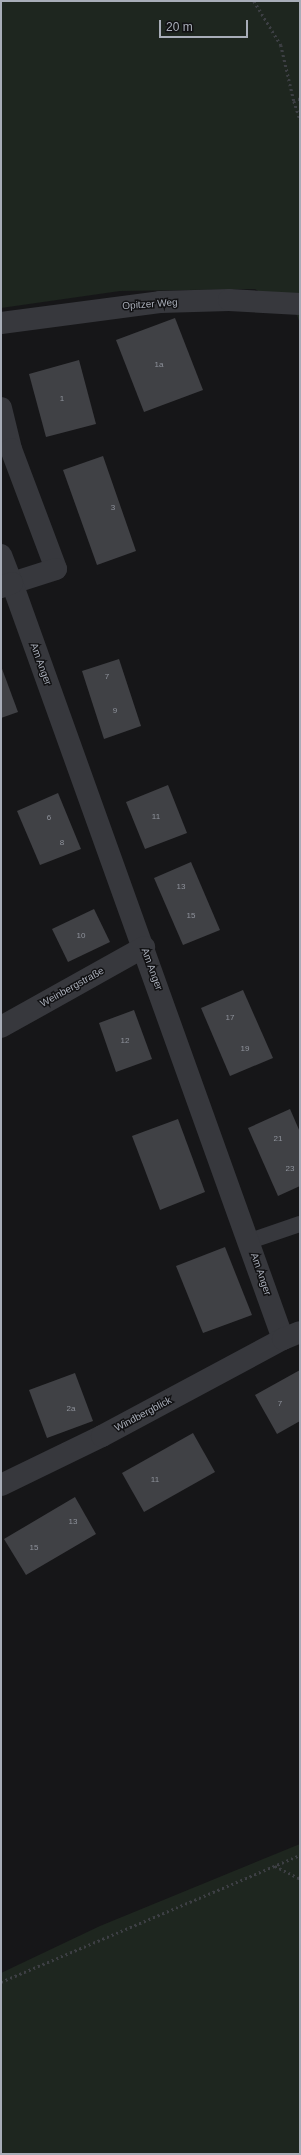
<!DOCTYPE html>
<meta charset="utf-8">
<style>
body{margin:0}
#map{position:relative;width:301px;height:2155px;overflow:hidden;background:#161618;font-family:Arial,sans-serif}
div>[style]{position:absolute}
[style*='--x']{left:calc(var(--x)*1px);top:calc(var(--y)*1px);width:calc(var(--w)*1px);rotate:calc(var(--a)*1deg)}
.green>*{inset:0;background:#1e261f}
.building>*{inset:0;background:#404145}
.path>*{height:2.5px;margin-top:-1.25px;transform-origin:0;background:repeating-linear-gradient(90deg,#3d3f44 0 2px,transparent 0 5px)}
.lane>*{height:16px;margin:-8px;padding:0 8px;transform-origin:8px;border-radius:8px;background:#37383d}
.street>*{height:22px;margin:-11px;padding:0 11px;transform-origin:11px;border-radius:11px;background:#37383d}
span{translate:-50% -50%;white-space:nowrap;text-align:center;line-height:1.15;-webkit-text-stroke:3px #111113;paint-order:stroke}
.number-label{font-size:8px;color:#8e929b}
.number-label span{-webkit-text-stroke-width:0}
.street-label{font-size:10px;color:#a8adb8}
.frame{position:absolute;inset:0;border:2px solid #a8adb8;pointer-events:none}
.scale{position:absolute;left:159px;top:20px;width:89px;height:18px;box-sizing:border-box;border:2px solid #a8adb8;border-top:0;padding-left:5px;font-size:12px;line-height:14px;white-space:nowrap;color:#a8adb8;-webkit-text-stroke:3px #111113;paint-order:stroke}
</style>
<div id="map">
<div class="green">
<i style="clip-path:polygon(1px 1px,300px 1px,300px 324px,297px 315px,255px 289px,120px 291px,1px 308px)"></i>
<i style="clip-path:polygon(300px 1844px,300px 2154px,1px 2154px,1px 1973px,100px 1926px)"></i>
</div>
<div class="building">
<i style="clip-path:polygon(175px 318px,203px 390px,144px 412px,116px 340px)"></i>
<i style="clip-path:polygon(79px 360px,96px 424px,46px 437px,29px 374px)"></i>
<i style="clip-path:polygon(103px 456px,136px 551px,97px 565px,63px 470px)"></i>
<i style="clip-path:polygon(119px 659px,141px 726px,104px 739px,82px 671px)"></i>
<i style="clip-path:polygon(1px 666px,18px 712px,1px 718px)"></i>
<i style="clip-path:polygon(168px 785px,187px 833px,145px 849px,126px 802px)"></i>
<i style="clip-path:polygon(58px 793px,81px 849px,40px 865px,17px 811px)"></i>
<i style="clip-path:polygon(191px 862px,220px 930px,183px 945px,154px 878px)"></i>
<i style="clip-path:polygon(94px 909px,110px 942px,68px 962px,52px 929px)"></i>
<i style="clip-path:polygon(243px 990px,273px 1058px,230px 1076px,201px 1008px)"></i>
<i style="clip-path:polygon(134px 1010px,152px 1059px,116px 1072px,99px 1023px)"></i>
<i style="clip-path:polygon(290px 1109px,300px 1132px,300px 1186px,278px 1196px,248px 1128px)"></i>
<i style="clip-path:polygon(178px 1119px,205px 1192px,160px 1210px,132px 1136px)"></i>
<i style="clip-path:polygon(225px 1247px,252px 1315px,203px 1333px,176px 1266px)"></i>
<i style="clip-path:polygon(300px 1370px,300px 1421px,277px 1434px,255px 1395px)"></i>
<i style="clip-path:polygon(75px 1373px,93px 1421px,47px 1438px,29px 1390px)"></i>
<i style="clip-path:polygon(193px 1433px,215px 1472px,144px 1512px,122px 1473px)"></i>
<i style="clip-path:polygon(75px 1497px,96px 1534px,26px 1575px,4px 1539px)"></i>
</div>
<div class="path">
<i style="--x:254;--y:1;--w:52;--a:58.5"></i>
<i style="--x:281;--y:45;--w:57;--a:76.9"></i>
<i style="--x:300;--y:99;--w:6;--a:162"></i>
<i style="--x:294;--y:101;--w:19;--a:72"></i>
<i style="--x:275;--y:1866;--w:28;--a:27"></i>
<i style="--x:1;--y:1982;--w:325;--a:-23"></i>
</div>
<div class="lane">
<i style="--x:250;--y:1241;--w:53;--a:-18.8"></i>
</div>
<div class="street">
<i style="--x:1;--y:323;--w:160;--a:-7.5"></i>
<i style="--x:160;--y:302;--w:69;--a:-1.7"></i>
<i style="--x:229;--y:300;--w:71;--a:3.2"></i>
<i style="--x:1;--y:408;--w:42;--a:76.3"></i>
<i style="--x:11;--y:449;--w:128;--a:69.4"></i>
<i style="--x:56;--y:569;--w:46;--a:162.3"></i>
<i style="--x:12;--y:583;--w:803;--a:70.28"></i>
<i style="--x:1;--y:555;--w:30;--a:69"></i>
<i style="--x:12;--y:583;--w:12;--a:160"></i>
<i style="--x:1;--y:1027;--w:164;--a:-29.2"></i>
<i style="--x:1;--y:1485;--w:112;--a:-25.9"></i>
<i style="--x:102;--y:1436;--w:205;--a:-28.2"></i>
<i style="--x:283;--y:1339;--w:18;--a:-22"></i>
</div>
<div class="number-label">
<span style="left:159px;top:365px">1a</span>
<span style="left:62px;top:399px">1</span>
<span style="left:113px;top:508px">3</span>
<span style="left:107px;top:677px">7</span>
<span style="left:115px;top:711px">9</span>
<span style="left:156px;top:817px">11</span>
<span style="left:49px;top:818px">6</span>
<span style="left:62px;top:843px">8</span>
<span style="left:181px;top:887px">13</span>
<span style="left:191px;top:916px">15</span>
<span style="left:81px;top:936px">10</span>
<span style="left:230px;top:1018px">17</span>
<span style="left:125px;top:1041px">12</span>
<span style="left:245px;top:1049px">19</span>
<span style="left:278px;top:1139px">21</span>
<span style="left:290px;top:1169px">23</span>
<span style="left:280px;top:1404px">7</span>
<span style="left:71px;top:1409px">2a</span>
<span style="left:155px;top:1480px">11</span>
<span style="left:73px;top:1522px">13</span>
<span style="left:34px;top:1548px">15</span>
</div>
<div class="street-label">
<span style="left:150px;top:304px;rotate:-4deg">Opitzer Weg</span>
<span style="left:41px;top:664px;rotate:70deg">Am Anger</span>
<span style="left:152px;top:969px;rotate:70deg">Am Anger</span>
<span style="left:72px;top:987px;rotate:-29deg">Weinbergstraße</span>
<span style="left:261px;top:1274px;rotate:71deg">Am Anger</span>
<span style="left:143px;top:1414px;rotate:-28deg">Windbergblick</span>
</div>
<div class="frame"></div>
<div class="scale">20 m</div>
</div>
